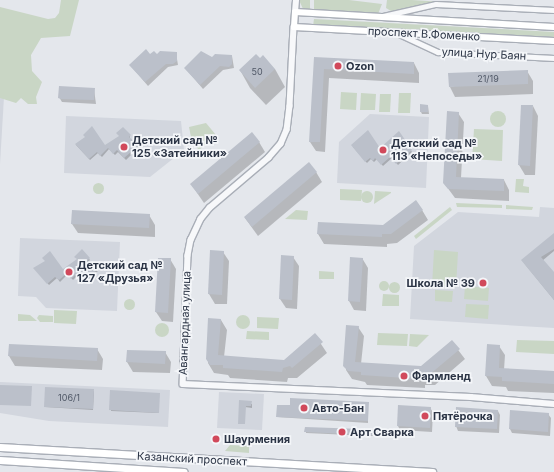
<!DOCTYPE html>
<meta charset="utf-8">
<style>
body{margin:0}
#map{position:relative;width:554px;height:472px;overflow:hidden;background:#e4e7ec;font-family:Inter,sans-serif}
div>[style]{position:absolute}
[style*='--x']{left:calc(var(--x)*1px);top:calc(var(--y)*1px);width:calc(var(--w)*1px);rotate:calc(var(--a)*1deg)}
.built>*{inset:0;background:#d2d6de}
.green>*{inset:0;background:#c9d6c5}
.round{border-radius:50%}
.shadow>*{inset:0;background:#0003}
.building>*{inset:0;background:#bbc0ca}
.roads{filter:drop-shadow(1px 0 #a9aeb7) drop-shadow(-1px 0 #a9aeb7) drop-shadow(0 1px #a9aeb7) drop-shadow(0 -1px #a9aeb7)}
.minor>*{height:4.5px;margin:-2.25px;padding:0 2.25px;transform-origin:2.25px;border-radius:2.25px;background:#f7f8fa}
.tertiary>*{height:5.5px;margin:-2.75px;padding:0 2.75px;transform-origin:2.75px;border-radius:2.75px;background:#f7f8fa}
.secondary>*{height:6px;margin:-3px;padding:0 3px;transform-origin:3px;border-radius:3px;background:#fff}
.primary>*{height:7px;margin:-3.5px;padding:0 3.5px;transform-origin:3.5px;border-radius:3.5px;background:#fff}
.dots>*{width:11px;height:11px;translate:-50% -50%;box-sizing:border-box;border:2px solid #f4f6f9;border-radius:50%}
span{translate:-50% -50%;white-space:nowrap;text-align:center;line-height:1.15;-webkit-text-stroke:3.5px #f4f6f9;paint-order:stroke}
.number-label{font-size:9px;color:#4f5766}
.number-label span{-webkit-text-stroke-width:0}
.street-label{font-size:11px;color:#2b3445}
.poi-label{font-size:11px;color:#2b3445;font-weight:700}
.left{translate:0 -50%;text-align:left}
.right{translate:-100% -50%;text-align:right}
</style>
<div id="map">
<div class="built">
<i style="clip-path:polygon(0 97px,4px 97px,0 164px)"></i>
<i style="clip-path:polygon(370px 114px,429px 117px,426px 188px,337px 183px,339px 142px)"></i>
<i style="clip-path:polygon(66px 116px,181px 121px,184px 150px,150px 177px,64px 173px)"></i>
<i style="clip-path:polygon(540px 207px,554px 208px,554px 328px,410px 319px,414px 246px,458px 212px,539px 217px)"></i>
<i style="clip-path:polygon(20px 238px,120px 242px,117px 311px,46px 308px,36px 297px,18px 296px)"></i>
<i style="clip-path:polygon(0 382px,170px 390px,168px 427px,49px 421px,0 413px)"></i>
<i style="clip-path:polygon(219px 392px,264px 394px,262px 430px,217px 428px)"></i>
</div>
<div class="green">
<i style="clip-path:polygon(61px 0,79px 0,70px 36px,41px 38px,31px 55px,32px 71px,42px 82px,36px 97px,37px 104px,28px 104px,21px 98px,16px 103px,0 98px,0 7px,48px 19px,55px 18px,59px 13px)"></i>
<i style="clip-path:polygon(299px 0,310px 0,310px 12px,303px 9px)"></i>
<i style="clip-path:polygon(314px 0,349px 0,382px 4px,378px 14px,314px 12px)"></i>
<i style="clip-path:polygon(387px 0,412px 0,444px 2px,391px 11px,386px 8px)"></i>
<i style="clip-path:polygon(314px 19px,554px 32px,554px 39px,313px 26px)"></i>
<i style="clip-path:polygon(341px 92px,357px 93px,356px 110px,340px 109px)"></i>
<i style="clip-path:polygon(361px 93px,376px 94px,375px 110px,360px 110px)"></i>
<i style="clip-path:polygon(399px 93px,411px 93px,410px 113px,398px 113px)"></i>
<i style="clip-path:polygon(380px 94px,391px 94px,390px 112px,379px 112px)"></i>
<i class="round" style="left:490px;top:111px;width:16px;height:16px"></i>
<i style="clip-path:polygon(206px 123px,216px 135px,199px 150px,192px 142px,189px 127px)"></i>
<i style="clip-path:polygon(474px 129px,503px 130px,502px 161px,472px 159px)"></i>
<i style="clip-path:polygon(516px 179px,524px 179px,523px 186px,529px 187px,529px 193px,515px 192px)"></i>
<i class="round" style="left:92.5px;top:182.5px;width:11px;height:11px"></i>
<i style="clip-path:polygon(340px 189px,362px 190px,361px 201px,340px 200px)"></i>
<i class="round" style="left:361px;top:191px;width:12px;height:12px"></i>
<i style="clip-path:polygon(375px 191px,391px 192px,391px 193px,374px 204px)"></i>
<i style="clip-path:polygon(456px 203px,502px 205px,502px 208px,457px 207px)"></i>
<i style="clip-path:polygon(506px 205px,533px 207px,532px 210px,506px 209px)"></i>
<i style="clip-path:polygon(450px 207px,452px 210px,416px 239px,414px 236px)"></i>
<i style="clip-path:polygon(296px 210px,308px 211px,307px 220px,285px 219px)"></i>
<i style="clip-path:polygon(434px 250px,458px 252px,456px 287px,432px 286px)"></i>
<i style="clip-path:polygon(319px 271px,334px 272px,334px 279px,319px 279px)"></i>
<i class="round" style="left:379px;top:281px;width:10px;height:10px"></i>
<i class="round" style="left:388.5px;top:281.5px;width:11px;height:11px"></i>
<i style="clip-path:polygon(465px 286px,489px 288px,488px 301px,464px 299px)"></i>
<i style="clip-path:polygon(435px 290px,453px 291px,452px 302px,435px 301px)"></i>
<i style="clip-path:polygon(383px 294px,399px 295px,399px 306px,382px 306px)"></i>
<i class="round" style="left:123.5px;top:298.5px;width:11px;height:11px"></i>
<i style="clip-path:polygon(466px 304px,489px 305px,488px 319px,465px 317px)"></i>
<i style="clip-path:polygon(54px 310px,77px 311px,76px 324px,54px 323px)"></i>
<i style="clip-path:polygon(18px 314px,30px 315px,37px 321px,18px 321px)"></i>
<i style="clip-path:polygon(39px 315px,53px 316px,53px 322px,40px 322px,37px 318px)"></i>
<i class="round" style="left:236px;top:315px;width:14px;height:14px"></i>
<i style="clip-path:polygon(257px 317px,279px 318px,278px 329px,257px 328px)"></i>
<i class="round" style="left:155px;top:323px;width:14px;height:14px"></i>
<i style="clip-path:polygon(247px 331px,269px 332px,269px 340px,246px 339px)"></i>
<i style="clip-path:polygon(378px 333px,408px 334px,407px 346px,377px 345px)"></i>
<i style="clip-path:polygon(410px 334px,429px 335px,417px 347px,409px 346px)"></i>
<i style="clip-path:polygon(517px 340px,554px 341px,554px 354px,516px 352px)"></i>
<i style="clip-path:polygon(230px 445px,249px 446px,249px 453px,225px 451px)"></i>
</div>
<div class="shadow">
<i style="clip-path:polygon(176px 53px,178px 65px,168px 67px,148px 86px,130px 65px,150px 55px)"></i>
<i style="clip-path:polygon(232px 56px,234px 68px,223px 70px,203px 89px,185px 68px,212px 58px)"></i>
<i style="clip-path:polygon(315px 58px,414px 63px,419px 73px,419px 83px,329px 78px,325px 152px,316px 151px,310px 142px)"></i>
<i style="clip-path:polygon(275px 69px,285px 87px,266px 105px,250px 88px,240px 70px)"></i>
<i style="clip-path:polygon(527px 71px,533px 81px,533px 94px,455px 97px,450px 87px)"></i>
<i style="clip-path:polygon(94px 89px,96px 104px,62px 102px,59px 97px)"></i>
<i style="clip-path:polygon(428px 106px,429px 114px,422px 114px,421px 112px)"></i>
<i style="clip-path:polygon(533px 106px,538px 116px,535px 175px,525px 175px,519px 165px)"></i>
<i style="clip-path:polygon(458px 113px,464px 122px,461px 178px,504px 180px,509px 190px,509px 201px,455px 198px,444px 183px)"></i>
<i style="clip-path:polygon(399px 133px,412px 152px,398px 165px,392px 158px,383px 166px,377px 159px,374px 162px,371px 159px,367px 163px,353px 147px,380px 150px)"></i>
<i style="clip-path:polygon(130px 135px,130px 139px,139px 147px,126px 160px,118px 152px,115px 155px,109px 149px,102px 157px,98px 153px,90px 160px,76px 145px,104px 147px)"></i>
<i style="clip-path:polygon(259px 142px,265px 152px,204px 203px,191px 184px)"></i>
<i style="clip-path:polygon(316px 172px,322px 182px,258px 236px,245px 218px)"></i>
<i style="clip-path:polygon(422px 210px,428px 220px,397px 243px,387px 244px,387px 247px,324px 244px,318px 234px,383px 226px)"></i>
<i style="clip-path:polygon(149px 215px,155px 225px,155px 237px,78px 233px,72px 224px)"></i>
<i style="clip-path:polygon(554px 235px,554px 251px,542px 261px,554px 273px,554px 300px,524px 263px)"></i>
<i style="clip-path:polygon(82px 251px,90px 260px,88px 262px,98px 271px,84px 284px,77px 276px,73px 280px,68px 274px,60px 282px,57px 278px,49px 285px,36px 270px,63px 271px,78px 260px)"></i>
<i style="clip-path:polygon(223px 252px,229px 261px,227px 304px,215px 304px,209px 294px)"></i>
<i style="clip-path:polygon(293px 257px,299px 266px,297px 309px,286px 308px,280px 299px)"></i>
<i style="clip-path:polygon(362px 258px,368px 268px,366px 311px,354px 310px,349px 301px)"></i>
<i style="clip-path:polygon(170px 259px,176px 269px,173px 322px,162px 321px,156px 312px)"></i>
<i style="clip-path:polygon(209px 319px,221px 320px,227px 330px,224px 357px,284px 361px,315px 335px,327px 353px,297px 378px,288px 378px,287px 382px,230px 378px,228px 375px,214px 373px,208px 363px)"></i>
<i style="clip-path:polygon(347px 326px,358px 327px,364px 336px,361px 364px,422px 367px,452px 342px,465px 359px,435px 385px,425px 385px,425px 388px,367px 385px,365px 382px,352px 379px,346px 370px)"></i>
<i style="clip-path:polygon(488px 345px,499px 346px,505px 355px,504px 370px,554px 372px,554px 393px,508px 391px,506px 387px,492px 386px,486px 376px)"></i>
<i style="clip-path:polygon(97px 349px,103px 359px,102px 370px,15px 366px,9px 356px)"></i>
<i style="clip-path:polygon(165px 352px,171px 362px,170px 373px,133px 372px,127px 362px)"></i>
<i style="clip-path:polygon(94px 391px,93px 410px,45px 407px)"></i>
<i style="clip-path:polygon(111px 391px,159px 394px,158px 413px,111px 411px)"></i>
<i style="clip-path:polygon(240px 401px,252px 404px,252px 408px,245px 407px,244px 424px,239px 424px)"></i>
<i style="clip-path:polygon(368px 403px,368px 423px,277px 417px,278px 406px)"></i>
<i style="clip-path:polygon(430px 408px,433px 412px,432px 432px,400px 430px,398px 426px)"></i>
<i style="clip-path:polygon(498px 411px,500px 415px,499px 433px,458px 431px,456px 426px)"></i>
<i style="clip-path:polygon(548px 414px,551px 418px,550px 436px,512px 433px,510px 429px)"></i>
<i style="clip-path:polygon(306px 428px,394px 433px,394px 437px,306px 433px)"></i>
</div>
<div class="building">
<i style="clip-path:polygon(146px 49px,150px 54px,154px 51px,157px 54px,160px 51px,177px 52px,177px 61px,173px 64px,166px 64px,145px 82px,129px 65px)"></i>
<i style="clip-path:polygon(201px 51px,212px 57px,215px 54px,232px 55px,232px 64px,229px 67px,220px 66px,200px 85px,184px 68px)"></i>
<i style="clip-path:polygon(256px 54px,260px 58px,263px 55px,275px 69px,255px 88px,239px 70px)"></i>
<i style="clip-path:polygon(314px 57px,414px 62px,414px 74px,324px 69px,320px 142px,309px 142px)"></i>
<i style="clip-path:polygon(528px 70px,528px 84px,449px 87px,448px 73px)"></i>
<i style="clip-path:polygon(59px 86px,95px 88px,94px 100px,61px 99px,58px 98px)"></i>
<i style="clip-path:polygon(420px 104px,428px 105px,428px 112px,420px 112px)"></i>
<i style="clip-path:polygon(521px 105px,533px 105px,530px 166px,518px 165px)"></i>
<i style="clip-path:polygon(447px 111px,459px 112px,456px 177px,504px 179px,504px 191px,448px 189px,443px 183px)"></i>
<i style="clip-path:polygon(92px 126px,105px 145px,119px 136px,116px 133px,123px 127px,131px 135px,129px 137px,139px 145px,124px 158px,117px 150px,113px 154px,108px 148px,100px 156px,97px 152px,89px 159px,75px 144px,85px 137px,83px 135px)"></i>
<i style="clip-path:polygon(368px 130px,380px 148px,399px 131px,412px 150px,396px 164px,390px 157px,381px 165px,375px 158px,373px 161px,370px 158px,365px 162px,351px 145px)"></i>
<i style="clip-path:polygon(252px 132px,260px 142px,198px 194px,190px 184px)"></i>
<i style="clip-path:polygon(309px 162px,317px 172px,252px 227px,244px 217px)"></i>
<i style="clip-path:polygon(416px 200px,423px 210px,391px 234px,382px 234px,382px 237px,317px 234px,318px 222px,383px 225px)"></i>
<i style="clip-path:polygon(72px 210px,150px 214px,149px 228px,71px 224px)"></i>
<i style="clip-path:polygon(554px 233px,554px 249px,541px 257px,554px 272px,554px 300px,521px 260px)"></i>
<i style="clip-path:polygon(82px 249px,90px 258px,87px 261px,98px 269px,82px 283px,75px 275px,71px 279px,67px 273px,59px 280px,55px 277px,47px 284px,33px 268px,45px 261px,42px 258px,50px 251px,63px 269px,77px 259px,74px 257px)"></i>
<i style="clip-path:polygon(210px 250px,224px 251px,222px 295px,208px 294px)"></i>
<i style="clip-path:polygon(281px 255px,294px 256px,292px 300px,279px 299px)"></i>
<i style="clip-path:polygon(350px 257px,363px 258px,360px 302px,348px 301px)"></i>
<i style="clip-path:polygon(158px 258px,171px 258px,168px 313px,155px 312px)"></i>
<i style="clip-path:polygon(208px 318px,221px 319px,218px 355px,284px 360px,315px 333px,323px 342px,292px 368px,290px 366px,283px 368px,282px 372px,223px 368px,223px 365px,210px 365px,206px 359px)"></i>
<i style="clip-path:polygon(346px 325px,359px 326px,355px 362px,421px 366px,452px 340px,460px 349px,429px 375px,427px 373px,420px 375px,420px 379px,361px 375px,361px 372px,348px 371px,343px 366px)"></i>
<i style="clip-path:polygon(9px 344px,98px 348px,97px 361px,8px 356px)"></i>
<i style="clip-path:polygon(487px 344px,500px 345px,499px 368px,554px 371px,554px 384px,502px 381px,502px 377px,485px 376px)"></i>
<i style="clip-path:polygon(127px 350px,166px 351px,165px 364px,126px 362px)"></i>
<i style="clip-path:polygon(0 385px,32px 386px,31px 406px,0 405px)"></i>
<i style="clip-path:polygon(45px 387px,94px 389px,93px 409px,44px 407px)"></i>
<i style="clip-path:polygon(110px 390px,160px 393px,159px 413px,109px 410px)"></i>
<i style="clip-path:polygon(290px 398px,369px 402px,368px 421px,276px 417px,277px 405px,290px 405px)"></i>
<i style="clip-path:polygon(239px 400px,252px 401px,251px 406px,246px 406px,245px 424px,238px 424px)"></i>
<i style="clip-path:polygon(398px 405px,431px 407px,430px 428px,397px 426px)"></i>
<i style="clip-path:polygon(456px 407px,498px 410px,497px 429px,455px 427px)"></i>
<i style="clip-path:polygon(510px 410px,549px 413px,548px 432px,509px 429px)"></i>
<i style="clip-path:polygon(305px 427px,391px 430px,394px 432px,394px 436px,304px 432px)"></i>
</div>
<div class="roads">
<div class="minor">
<i style="--x:383;--y:16;--w:54;--a:-12.8"></i>
<i style="--x:436;--y:4;--w:118;--a:2.9"></i>
<i style="--x:397;--y:33;--w:45;--a:24.9"></i>
<i style="--x:438;--y:52;--w:116;--a:3"></i>
</div>
<div class="tertiary">
<i style="--x:295;--y:12;--w:12;--a:-85"></i>
<i style="--x:294;--y:27;--w:79;--a:92.9"></i>
<i style="--x:290;--y:106;--w:24;--a:97"></i>
<i style="--x:287;--y:130;--w:15;--a:113"></i>
<i style="--x:281;--y:144;--w:18;--a:131"></i>
<i style="--x:269;--y:158;--w:77;--a:139.7"></i>
<i style="--x:210;--y:208;--w:14;--a:129"></i>
<i style="--x:201;--y:219;--w:23;--a:115"></i>
<i style="--x:191;--y:240;--w:16;--a:101"></i>
<i style="--x:188;--y:256;--w:128;--a:92.2"></i>
<i style="--x:183;--y:384;--w:288;--a:2.6"></i>
<i style="--x:471;--y:397;--w:83;--a:4.8"></i>
</div>
<div class="secondary">
<i style="--x:554;--y:27;--w:259;--a:-176.7"></i>
<i style="--x:295;--y:12;--w:15;--a:94"></i>
<i style="--x:294;--y:27;--w:260;--a:3.1"></i>
</div>
<div class="primary">
<i style="--x:0;--y:447;--w:433;--a:3.3"></i>
<i style="--x:0;--y:460;--w:184;--a:3.7"></i>
</div>
</div>
<div class="dots">
<i style="left:338px;top:66px;background:#d1495b"></i>
<i style="left:124px;top:147px;background:#d1495b"></i>
<i style="left:383px;top:150px;background:#d1495b"></i>
<i style="left:69px;top:272px;background:#d1495b"></i>
<i style="left:483px;top:283px;background:#d1495b"></i>
<i style="left:404px;top:376px;background:#d1495b"></i>
<i style="left:304px;top:408px;background:#d1495b"></i>
<i style="left:425px;top:416px;background:#d1495b"></i>
<i style="left:342px;top:432px;background:#d1495b"></i>
<i style="left:216px;top:439px;background:#d1495b"></i>
</div>
<div class="number-label">
<span style="left:257px;top:72px">50</span>
<span style="left:488px;top:79px">21/19</span>
<span style="left:69px;top:398px">106/1</span>
</div>
<div class="street-label">
<span style="left:424px;top:34px;rotate:3deg">проспект В.Фоменко</span>
<span style="left:484px;top:54px;rotate:3deg">улица Нур Баян</span>
<span style="left:185px;top:323px;rotate:-88deg">Авангардная улица</span>
<span style="left:192px;top:459px;rotate:3deg">Казанский проспект</span>
</div>
<div class="poi-label">
<span class="left" style="left:346px;top:66px">Ozon</span>
<span class="left" style="left:132px;top:147px">Детский сад №<br>125 «Затейники»</span>
<span class="left" style="left:391px;top:150px">Детский сад №<br>113 «Непоседы»</span>
<span class="left" style="left:77px;top:272px">Детский сад №<br>127 «Друзья»</span>
<span class="right" style="left:475px;top:283px">Школа № 39</span>
<span class="left" style="left:412px;top:376px">Фармленд</span>
<span class="left" style="left:312px;top:408px">Авто-Бан</span>
<span class="left" style="left:433px;top:416px">Пятёрочка</span>
<span class="left" style="left:350px;top:432px">Арт Сварка</span>
<span class="left" style="left:224px;top:439px">Шаурмения</span>
</div>
</div>
